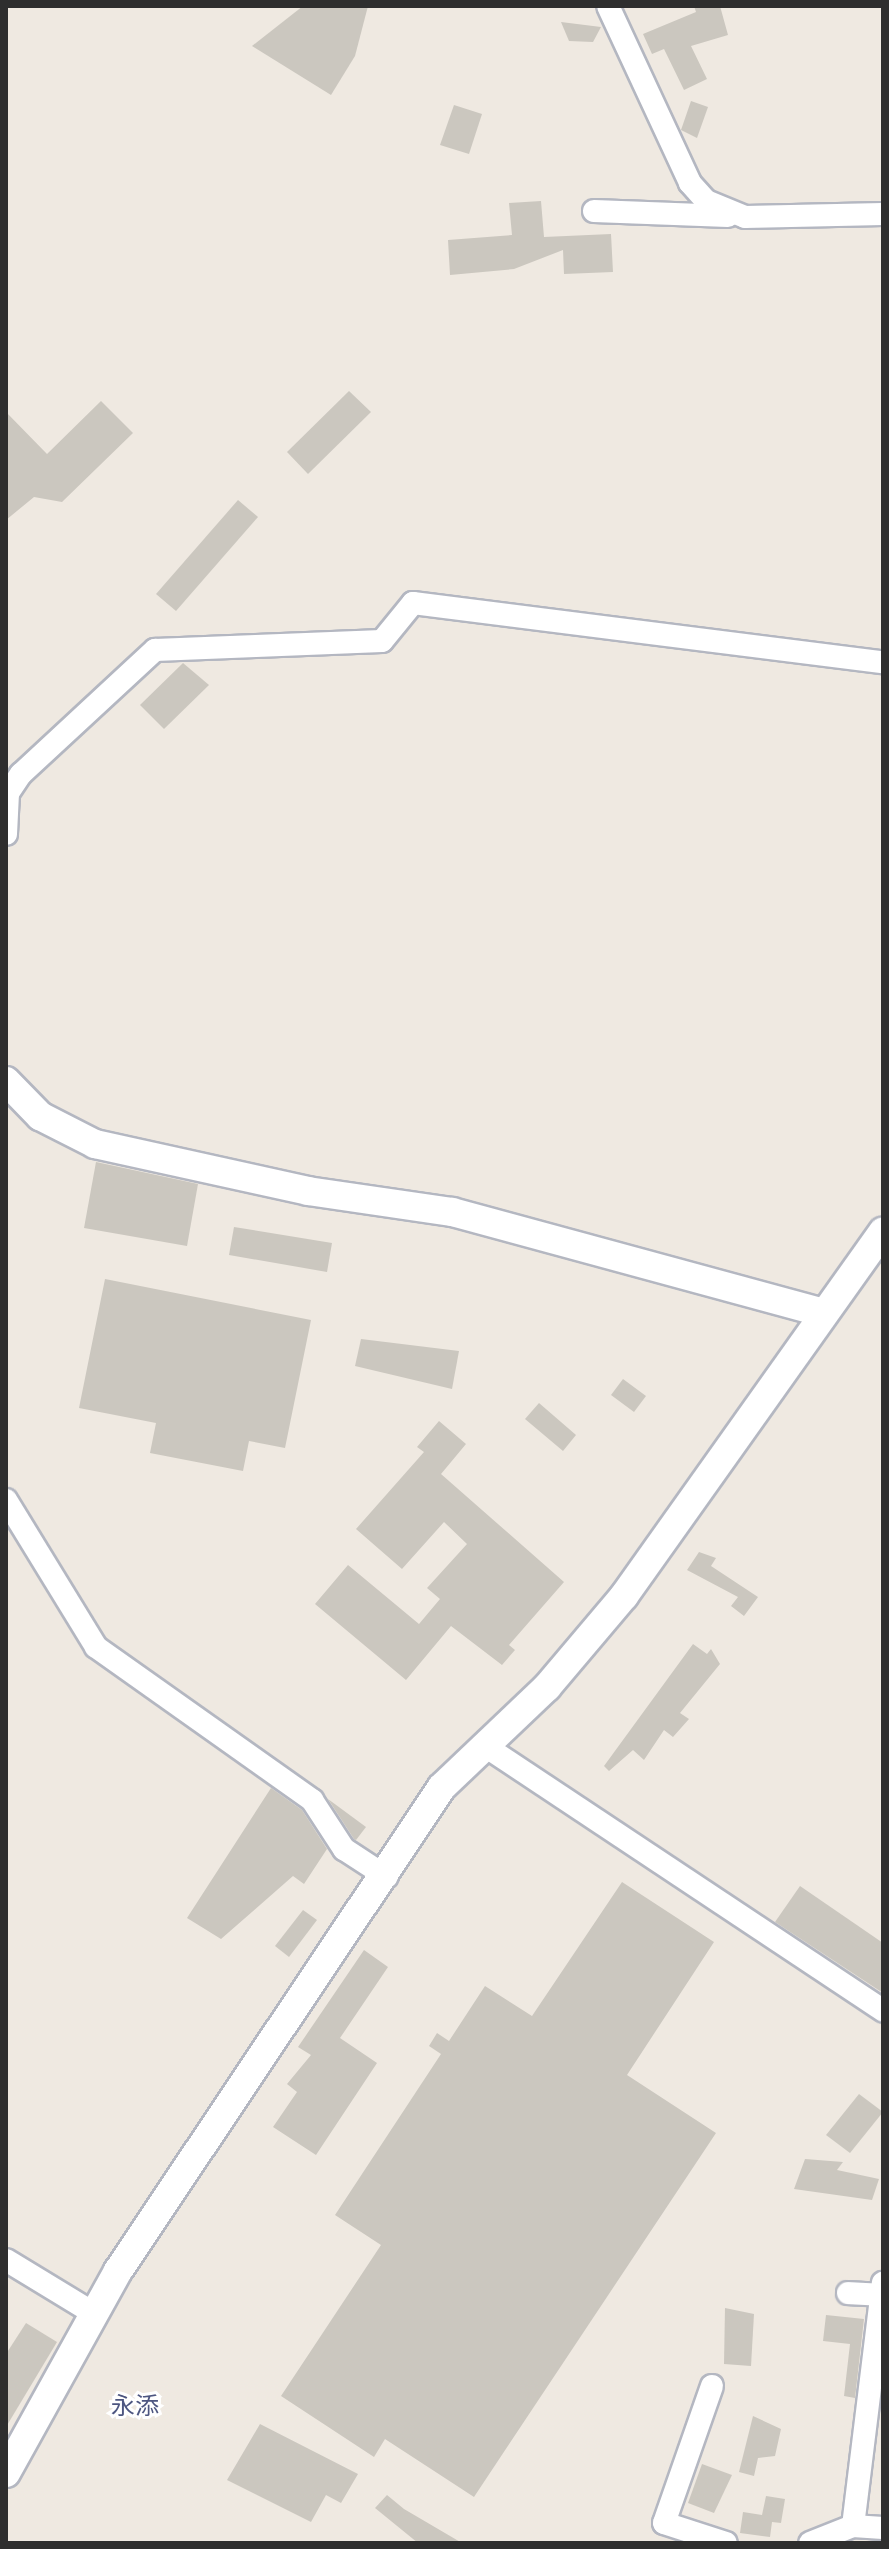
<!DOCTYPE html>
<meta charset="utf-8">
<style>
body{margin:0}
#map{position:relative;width:889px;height:2549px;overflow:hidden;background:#efe9e1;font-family:"Golos Text","Noto Sans JP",sans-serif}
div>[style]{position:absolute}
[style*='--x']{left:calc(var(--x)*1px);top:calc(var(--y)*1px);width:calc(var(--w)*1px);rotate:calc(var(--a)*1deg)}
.building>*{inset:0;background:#cbc7bf}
.roads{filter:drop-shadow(2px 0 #b4b7c1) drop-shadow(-2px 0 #b4b7c1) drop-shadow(0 2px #b4b7c1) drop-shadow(0 -2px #b4b7c1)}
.minor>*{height:22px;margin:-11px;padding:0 11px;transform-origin:11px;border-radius:11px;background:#fff}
.tertiary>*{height:28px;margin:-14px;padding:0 14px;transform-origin:14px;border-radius:14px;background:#fff}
span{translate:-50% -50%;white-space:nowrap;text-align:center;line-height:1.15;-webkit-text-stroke:6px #fff;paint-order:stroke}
.quarter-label{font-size:24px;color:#4d5680}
.frame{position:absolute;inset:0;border:8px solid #2e2e2e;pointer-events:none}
</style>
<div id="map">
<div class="building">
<i style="clip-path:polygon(303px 6px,368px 6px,355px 56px,331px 95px,252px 46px)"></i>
<i style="clip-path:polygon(694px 6px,720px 6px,728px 35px,691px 46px,707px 79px,684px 90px,664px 49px,652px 54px,643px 34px,696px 12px)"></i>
<i style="clip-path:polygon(561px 22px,601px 27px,593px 42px,569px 41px)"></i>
<i style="clip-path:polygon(691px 101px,708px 107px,697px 138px,681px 130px)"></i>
<i style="clip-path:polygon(454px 105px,482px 114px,469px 154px,440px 145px)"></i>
<i style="clip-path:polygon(541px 201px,544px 237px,611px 234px,613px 272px,564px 274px,563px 250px,514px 269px,450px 275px,448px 240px,512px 235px,509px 203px)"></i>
<i style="clip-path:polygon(349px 391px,371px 412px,308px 474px,287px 452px)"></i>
<i style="clip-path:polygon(101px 401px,133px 433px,62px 502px,34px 497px,6px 520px,6px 412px,47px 454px)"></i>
<i style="clip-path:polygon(238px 500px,258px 517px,176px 611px,156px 594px)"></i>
<i style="clip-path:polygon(183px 663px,209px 685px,164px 729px,140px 705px)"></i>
<i style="clip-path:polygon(96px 1162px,198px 1184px,187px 1246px,84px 1228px)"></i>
<i style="clip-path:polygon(234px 1227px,332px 1243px,327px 1272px,229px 1255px)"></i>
<i style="clip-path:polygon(105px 1279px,311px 1320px,285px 1448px,249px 1441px,243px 1471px,150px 1453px,156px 1423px,79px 1408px)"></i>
<i style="clip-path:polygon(361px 1339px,459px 1351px,452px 1389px,355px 1366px)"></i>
<i style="clip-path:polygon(623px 1379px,646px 1396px,634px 1412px,611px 1395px)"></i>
<i style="clip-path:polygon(539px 1403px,576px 1435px,563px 1451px,525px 1419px)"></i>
<i style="clip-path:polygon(439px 1421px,466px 1444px,441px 1474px,564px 1582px,509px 1645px,515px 1650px,502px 1665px,451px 1626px,406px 1680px,315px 1604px,348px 1565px,419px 1624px,440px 1599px,427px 1588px,467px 1544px,444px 1522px,402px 1569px,356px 1529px,424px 1452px,417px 1447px)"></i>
<i style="clip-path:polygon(699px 1552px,716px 1558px,711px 1566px,758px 1597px,744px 1616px,731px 1606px,738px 1597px,687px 1570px)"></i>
<i style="clip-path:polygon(693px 1644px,707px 1654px,711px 1649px,720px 1664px,680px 1713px,689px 1719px,673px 1737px,664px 1730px,644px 1760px,633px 1750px,609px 1771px,604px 1766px)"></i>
<i style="clip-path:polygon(271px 1788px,302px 1810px,327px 1849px,304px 1884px,293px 1876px,221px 1939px,187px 1918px)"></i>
<i style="clip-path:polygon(328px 1799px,366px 1827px,356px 1840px,354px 1839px)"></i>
<i style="clip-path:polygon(622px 1882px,714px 1942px,627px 2075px,716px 2133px,474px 2497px,385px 2439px,374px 2457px,281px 2396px,381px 2245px,335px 2215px,441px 2054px,429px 2046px,437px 2033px,449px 2041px,485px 1986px,532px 2016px)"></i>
<i style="clip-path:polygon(800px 1886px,883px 1943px,883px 1993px,775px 1922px)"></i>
<i style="clip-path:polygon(303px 1910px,317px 1920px,289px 1957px,275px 1946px)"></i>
<i style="clip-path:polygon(364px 1950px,388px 1967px,340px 2038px,377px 2063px,316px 2155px,273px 2127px,297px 2092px,287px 2084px,311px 2055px,298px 2047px)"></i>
<i style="clip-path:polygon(859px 2094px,883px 2112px,850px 2153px,826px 2135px)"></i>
<i style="clip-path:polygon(805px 2159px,843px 2162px,837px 2170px,879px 2179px,872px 2200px,794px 2189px)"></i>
<i style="clip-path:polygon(725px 2308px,754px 2314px,751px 2366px,724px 2364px)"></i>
<i style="clip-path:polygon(826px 2315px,864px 2319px,855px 2398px,844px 2396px,850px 2344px,823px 2341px)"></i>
<i style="clip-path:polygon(26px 2323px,57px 2342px,6px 2427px,6px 2354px)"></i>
<i style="clip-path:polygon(753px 2416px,781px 2429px,775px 2456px,758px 2458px,754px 2476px,739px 2472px)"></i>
<i style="clip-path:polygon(260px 2424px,358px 2474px,341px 2503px,326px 2495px,311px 2522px,227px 2480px)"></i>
<i style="clip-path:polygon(702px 2464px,732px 2475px,714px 2513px,688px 2503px)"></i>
<i style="clip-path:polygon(387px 2495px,404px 2509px,462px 2543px,418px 2543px,375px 2508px)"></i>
<i style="clip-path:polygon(766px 2496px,785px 2499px,781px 2523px,772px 2522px,770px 2537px,740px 2533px,743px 2512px,762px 2515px)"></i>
</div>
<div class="roads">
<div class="minor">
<i style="--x:608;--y:6;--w:195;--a:65.1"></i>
<i style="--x:690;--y:183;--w:24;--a:48"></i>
<i style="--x:706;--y:201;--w:42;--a:22.3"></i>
<i style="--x:745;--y:217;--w:138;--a:-1.2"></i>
<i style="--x:594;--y:211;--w:134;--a:2.1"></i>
<i style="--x:6;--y:834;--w:41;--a:-87.2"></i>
<i style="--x:8;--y:793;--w:23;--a:-56"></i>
<i style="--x:21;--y:774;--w:183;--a:-42.8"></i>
<i style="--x:155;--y:650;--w:227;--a:-2.3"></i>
<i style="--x:382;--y:641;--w:49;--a:-50.8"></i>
<i style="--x:413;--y:603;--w:474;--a:7.2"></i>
<i style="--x:6;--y:1500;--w:172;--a:58.5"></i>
<i style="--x:96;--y:1647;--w:265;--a:35.3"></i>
<i style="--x:312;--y:1800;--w:59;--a:56.9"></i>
<i style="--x:344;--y:1849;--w:51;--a:33.1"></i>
<i style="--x:485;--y:1746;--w:478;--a:33.6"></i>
<i style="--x:6;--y:2260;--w:102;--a:31.3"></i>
<i style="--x:848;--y:2293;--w:35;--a:3"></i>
<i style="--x:712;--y:2386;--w:145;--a:109.3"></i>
<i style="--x:664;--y:2523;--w:65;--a:17.9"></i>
<i style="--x:853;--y:2526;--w:30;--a:4"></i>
<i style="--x:810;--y:2543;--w:46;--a:-21.6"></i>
<i style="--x:853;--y:2526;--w:245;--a:-83"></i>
</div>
<div class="tertiary">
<i style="--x:6;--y:1081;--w:49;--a:45.8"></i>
<i style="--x:40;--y:1116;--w:62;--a:27"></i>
<i style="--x:95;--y:1144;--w:218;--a:12.4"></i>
<i style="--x:308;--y:1191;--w:146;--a:8.3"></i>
<i style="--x:452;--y:1212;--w:381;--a:15.2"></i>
<i style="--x:6;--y:2473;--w:231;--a:-61"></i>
<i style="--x:118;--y:2271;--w:582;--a:-56.2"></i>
<i style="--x:442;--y:1787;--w:145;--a:-43.6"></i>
<i style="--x:547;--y:1687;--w:119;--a:-49.8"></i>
<i style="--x:624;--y:1596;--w:447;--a:-54.6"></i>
</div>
</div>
<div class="quarter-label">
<span style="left:135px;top:2405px">永添</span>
</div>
<div class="frame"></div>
</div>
